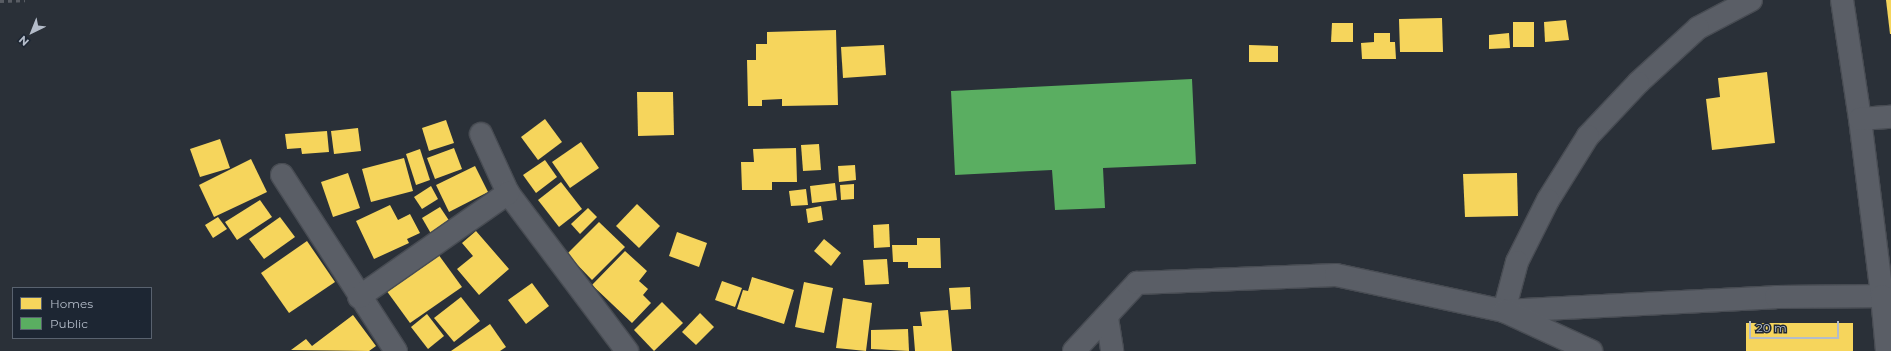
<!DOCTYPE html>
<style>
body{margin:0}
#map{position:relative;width:1891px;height:351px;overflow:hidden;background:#2a3038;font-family:Montserrat,sans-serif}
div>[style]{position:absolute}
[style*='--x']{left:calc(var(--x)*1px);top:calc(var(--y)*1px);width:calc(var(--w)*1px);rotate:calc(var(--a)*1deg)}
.homes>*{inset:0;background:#f6d55c}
.public>*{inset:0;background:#5aae61}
.roads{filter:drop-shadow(1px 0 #484c53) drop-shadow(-1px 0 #484c53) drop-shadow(0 1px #484c53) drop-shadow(0 -1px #484c53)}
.street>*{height:22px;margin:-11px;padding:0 11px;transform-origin:11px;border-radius:11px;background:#5a5e66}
.rail>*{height:3px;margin-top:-1.5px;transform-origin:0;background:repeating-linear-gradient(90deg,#595d64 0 4px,transparent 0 8px)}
span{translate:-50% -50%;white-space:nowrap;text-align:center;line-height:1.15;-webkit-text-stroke:4px #1d2633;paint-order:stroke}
.legend{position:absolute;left:12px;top:287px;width:140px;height:52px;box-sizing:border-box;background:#1d2633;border:1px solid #59626f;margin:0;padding:5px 7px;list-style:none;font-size:12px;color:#b4bcc9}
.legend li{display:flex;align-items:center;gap:8px;height:20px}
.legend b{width:20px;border:1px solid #59626f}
.north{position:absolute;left:12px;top:12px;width:40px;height:40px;-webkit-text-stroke:3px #1d2633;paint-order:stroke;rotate:223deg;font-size:11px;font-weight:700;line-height:16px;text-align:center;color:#b4bcc9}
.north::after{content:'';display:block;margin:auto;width:14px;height:18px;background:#b4bcc9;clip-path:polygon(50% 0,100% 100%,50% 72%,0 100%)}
.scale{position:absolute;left:1749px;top:321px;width:90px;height:18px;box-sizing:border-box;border:2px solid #b4bcc9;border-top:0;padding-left:5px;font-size:12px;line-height:14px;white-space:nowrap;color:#b4bcc9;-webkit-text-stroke:3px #1d2633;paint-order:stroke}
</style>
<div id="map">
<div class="homes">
<i style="clip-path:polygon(1886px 0,1891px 0,1891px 34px,1890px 34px)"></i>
<i style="clip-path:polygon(1442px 18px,1443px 52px,1400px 52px,1399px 19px)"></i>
<i style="clip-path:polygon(1566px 20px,1569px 40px,1545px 42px,1544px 22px)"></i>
<i style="clip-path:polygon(1513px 22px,1534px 22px,1534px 47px,1513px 47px)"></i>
<i style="clip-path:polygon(1332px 23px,1353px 23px,1353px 42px,1331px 42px)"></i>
<i style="clip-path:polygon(836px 30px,838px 105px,782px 106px,782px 99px,762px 100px,762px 106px,748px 106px,747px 60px,756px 60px,756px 44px,767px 44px,767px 32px)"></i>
<i style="clip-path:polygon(1374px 33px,1390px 33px,1390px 42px,1395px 42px,1396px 59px,1362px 59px,1361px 43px,1374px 42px)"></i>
<i style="clip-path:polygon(1509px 33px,1510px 48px,1489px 49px,1489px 35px)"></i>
<i style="clip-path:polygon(884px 45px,886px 75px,843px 78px,841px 47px)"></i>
<i style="clip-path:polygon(1249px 45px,1278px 46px,1278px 62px,1249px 62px)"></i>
<i style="clip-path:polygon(1767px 72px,1775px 143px,1712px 150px,1706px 99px,1720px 97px,1718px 78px)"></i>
<i style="clip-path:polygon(637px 92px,673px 92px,674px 135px,638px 136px)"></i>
<i style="clip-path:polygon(545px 119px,562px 142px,538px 160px,521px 137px)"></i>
<i style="clip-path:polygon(446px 120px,454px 143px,429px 151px,422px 128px)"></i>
<i style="clip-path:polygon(358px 128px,361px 151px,334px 154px,331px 131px)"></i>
<i style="clip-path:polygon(327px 131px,329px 152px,302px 154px,301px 148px,287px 149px,285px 134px)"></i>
<i style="clip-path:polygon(220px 139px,230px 168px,200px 177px,190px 149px)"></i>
<i style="clip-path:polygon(581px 142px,599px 168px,570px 188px,552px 162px)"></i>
<i style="clip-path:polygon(819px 144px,821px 170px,803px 171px,801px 145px)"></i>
<i style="clip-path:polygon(454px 148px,462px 169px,435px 179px,427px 158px)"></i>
<i style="clip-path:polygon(796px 148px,797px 182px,772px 182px,772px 190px,742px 190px,741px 162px,754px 162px,753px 149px)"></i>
<i style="clip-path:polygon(420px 149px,430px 180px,416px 185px,406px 154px)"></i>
<i style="clip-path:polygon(404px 158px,413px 191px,371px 202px,362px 169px)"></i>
<i style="clip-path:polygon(251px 159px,267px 192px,214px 217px,199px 185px)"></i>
<i style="clip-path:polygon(545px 160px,557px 177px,536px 193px,523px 175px)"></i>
<i style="clip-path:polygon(855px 165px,856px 180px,839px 182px,838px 166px)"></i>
<i style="clip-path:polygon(475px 166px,488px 192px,449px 212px,436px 185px)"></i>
<i style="clip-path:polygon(348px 173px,360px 208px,333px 217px,321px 182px)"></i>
<i style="clip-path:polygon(1517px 173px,1518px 216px,1465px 217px,1463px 174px)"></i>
<i style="clip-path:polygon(561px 182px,582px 209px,559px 227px,538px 200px)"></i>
<i style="clip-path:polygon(835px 183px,837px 200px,812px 203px,810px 186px)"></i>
<i style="clip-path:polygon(854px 184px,854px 199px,841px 200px,840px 185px)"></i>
<i style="clip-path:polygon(431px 186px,438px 199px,422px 209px,414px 197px)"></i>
<i style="clip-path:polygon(806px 189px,808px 205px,791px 206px,789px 191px)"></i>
<i style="clip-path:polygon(260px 200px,272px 217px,237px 240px,225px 222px)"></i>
<i style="clip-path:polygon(637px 204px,660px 226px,639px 248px,616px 226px)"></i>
<i style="clip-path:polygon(390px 205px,398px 220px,410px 214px,420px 233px,407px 239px,409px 243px,374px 259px,356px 221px)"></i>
<i style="clip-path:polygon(821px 206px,823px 220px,808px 223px,806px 209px)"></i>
<i style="clip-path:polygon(440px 207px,452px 225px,433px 237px,422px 218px)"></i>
<i style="clip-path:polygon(588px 208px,597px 217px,580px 234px,571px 224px)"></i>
<i style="clip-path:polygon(218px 217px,227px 229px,213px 238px,205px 225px)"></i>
<i style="clip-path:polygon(280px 217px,295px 237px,264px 259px,249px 239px)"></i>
<i style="clip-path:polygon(599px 222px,625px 247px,592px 280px,567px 254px)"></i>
<i style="clip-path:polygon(889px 224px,890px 247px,874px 248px,873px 225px)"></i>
<i style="clip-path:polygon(476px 231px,509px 269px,479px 295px,457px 269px,473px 256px,462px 243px)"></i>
<i style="clip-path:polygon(677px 232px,707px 243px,699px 267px,669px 256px)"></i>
<i style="clip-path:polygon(917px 238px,940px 238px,941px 268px,908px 268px,908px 262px,893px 262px,892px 245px,917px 245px)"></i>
<i style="clip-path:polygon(824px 239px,841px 253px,831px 266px,814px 251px)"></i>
<i style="clip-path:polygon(307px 241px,335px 282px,289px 313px,261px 273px)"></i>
<i style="clip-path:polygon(625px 251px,647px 271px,639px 281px,648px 289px,643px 295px,651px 303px,632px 323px,592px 285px)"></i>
<i style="clip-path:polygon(438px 254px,462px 287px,410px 323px,386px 290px)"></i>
<i style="clip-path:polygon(887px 259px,889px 284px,865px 285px,863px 260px)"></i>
<i style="clip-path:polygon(752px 277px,794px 290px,784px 324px,737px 309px,743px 290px,748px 291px)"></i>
<i style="clip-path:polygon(722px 281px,742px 288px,735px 307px,715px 300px)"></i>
<i style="clip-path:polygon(804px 282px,833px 288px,824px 333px,795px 327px)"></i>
<i style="clip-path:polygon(532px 283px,549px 306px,526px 324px,508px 300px)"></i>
<i style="clip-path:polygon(970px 287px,971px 309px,951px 310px,949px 288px)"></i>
<i style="clip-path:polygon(461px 297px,480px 321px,454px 342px,434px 318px)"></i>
<i style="clip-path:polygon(843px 298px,872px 303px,866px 351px,836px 348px)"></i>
<i style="clip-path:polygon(662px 302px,683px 323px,654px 351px,634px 330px)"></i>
<i style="clip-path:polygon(948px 310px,952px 351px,915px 351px,913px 326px,922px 326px,920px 312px)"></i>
<i style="clip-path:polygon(700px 313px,714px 327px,696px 345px,682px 332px)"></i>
<i style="clip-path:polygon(427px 314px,444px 336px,428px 349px,411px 327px)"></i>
<i style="clip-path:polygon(353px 315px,376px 346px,369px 351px,291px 350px,306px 339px,312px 346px)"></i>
<i style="clip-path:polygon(1746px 323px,1853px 323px,1853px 351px,1746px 351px)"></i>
<i style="clip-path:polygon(490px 324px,506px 347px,500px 351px,451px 351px)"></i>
<i style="clip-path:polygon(908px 329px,909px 351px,871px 349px,871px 330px)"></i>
</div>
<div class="public">
<i style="clip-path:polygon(1192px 79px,1196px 164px,1103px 168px,1105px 208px,1055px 210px,1052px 170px,955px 175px,951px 91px)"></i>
</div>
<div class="roads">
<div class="street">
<i style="--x:1751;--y:0;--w:60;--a:152.2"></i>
<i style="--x:1698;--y:28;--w:81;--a:137.5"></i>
<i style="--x:1638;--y:83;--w:73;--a:133.3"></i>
<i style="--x:1588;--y:136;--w:75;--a:122"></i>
<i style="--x:1548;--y:200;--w:69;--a:116.6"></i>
<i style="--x:1517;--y:262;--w:51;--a:104.9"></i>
<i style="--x:1504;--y:311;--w:272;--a:-2.9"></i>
<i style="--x:1776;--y:297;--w:115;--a:-0.5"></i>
<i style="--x:1842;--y:0;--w:120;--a:81.4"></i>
<i style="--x:1860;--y:119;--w:178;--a:82.9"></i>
<i style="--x:1882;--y:296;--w:55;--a:84.8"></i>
<i style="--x:1860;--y:119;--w:31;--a:-4"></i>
<i style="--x:481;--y:134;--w:65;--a:65.4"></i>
<i style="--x:508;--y:193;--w:198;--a:53"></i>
<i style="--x:282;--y:175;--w:210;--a:57.1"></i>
<i style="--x:359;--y:297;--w:182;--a:-34.9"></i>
<i style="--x:1107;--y:318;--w:33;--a:81"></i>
<i style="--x:1074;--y:351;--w:93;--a:-47.2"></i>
<i style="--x:1137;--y:283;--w:199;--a:-2.3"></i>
<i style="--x:1336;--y:275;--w:172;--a:12.1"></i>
<i style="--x:1504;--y:311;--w:96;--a:24.7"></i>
</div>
</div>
<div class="rail">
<i style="--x:0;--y:1;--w:25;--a:-2"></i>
</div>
<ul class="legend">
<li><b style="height:11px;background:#f6d55c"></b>Homes</li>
<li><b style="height:11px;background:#5aae61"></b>Public</li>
</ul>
<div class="north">N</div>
<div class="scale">20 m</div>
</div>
